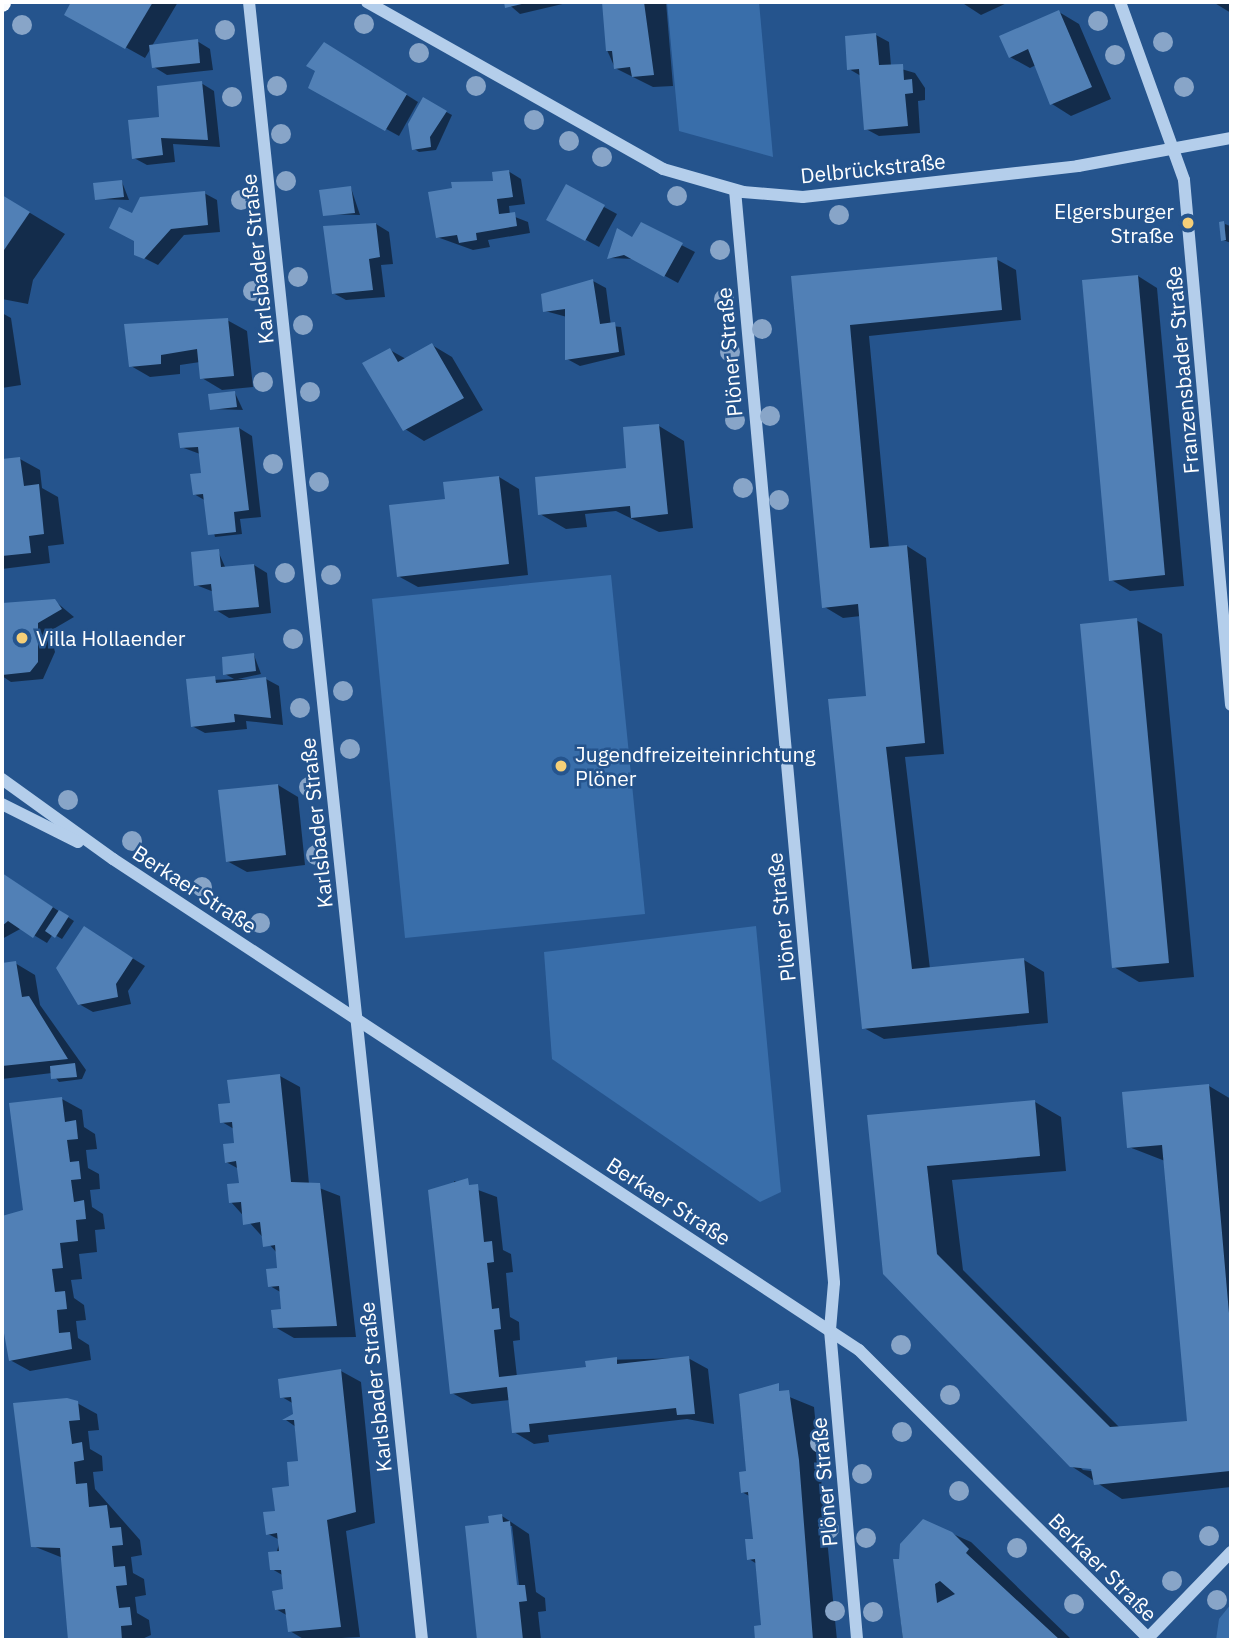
<!DOCTYPE html>
<meta charset="utf-8">
<style>
body{margin:0}
#map{position:relative;width:1233px;height:1642px;overflow:hidden;background:#25548d;font-family:"IBM Plex Sans",sans-serif}
div>[style]{position:absolute}
[style*='--x']{left:calc(var(--x)*1px);top:calc(var(--y)*1px);width:calc(var(--w)*1px);rotate:calc(var(--a)*1deg)}
.green>*{inset:0;background:#396eaa}
.shadow>*{inset:0;background:#0007}
.building>*{inset:0;background:#5180b6}
.minor>*{height:12px;margin:-6px;padding:0 6px;transform-origin:6px;border-radius:6px;background:#b4ceeb}
.major>*{height:18px;margin:-9px;padding:0 9px;transform-origin:9px;border-radius:9px;background:#f8fbfe}
.trees>*{width:20px;height:20px;margin:-10px;border-radius:50%;background:#88a5c8}
.dots>*{width:19px;height:19px;translate:-50% -50%;box-sizing:border-box;border:4px solid #25548d;border-radius:50%}
span{translate:-50% -50%;white-space:nowrap;text-align:center;line-height:1.15;-webkit-text-stroke:5px #25548d;paint-order:stroke}
.street-label{font-size:21px;color:#fff}
.poi-label{font-size:21px;color:#fff}
.right{translate:-100% -50%;text-align:right}
.left{translate:0 -50%;text-align:left}
.frame{position:absolute;inset:0;border:4px solid #fff;pointer-events:none}
</style>
<div id="map">
<div class="green">
<i style="clip-path:polygon(667px 2px,759px 2px,773px 157px,679px 131px)"></i>
<i style="clip-path:polygon(611px 575px,645px 914px,405px 938px,372px 599px)"></i>
<i style="clip-path:polygon(756px 926px,781px 1192px,760px 1202px,552px 1059px,544px 952px)"></i>
<i style="clip-path:polygon(1231px 1604px,1231px 1640px,1216px 1640px,1219px 1619px)"></i>
</div>
<div class="shadow">
<i style="clip-path:polygon(73px 2px,178px 2px,152px 46px,197px 41px,210px 49px,213px 70px,167px 75px,154px 67px,151px 48px,145px 58px,66px 14px)"></i>
<i style="clip-path:polygon(506px 2px,571px 2px,520px 14px)"></i>
<i style="clip-path:polygon(604px 2px,666px 2px,673px 86px,653px 87px,615px 68px,607px 50px)"></i>
<i style="clip-path:polygon(961px 2px,1009px 2px,981px 15px)"></i>
<i style="clip-path:polygon(1231px 2px,1231px 13px,1213px 2px)"></i>
<i style="clip-path:polygon(1059px 12px,1079px 24px,1111px 99px,1071px 116px,1052px 104px,1036px 65px,1030px 68px,1010px 57px)"></i>
<i style="clip-path:polygon(876px 35px,889px 42px,891px 66px,915px 73px,925px 88px,925px 100px,918px 101px,920px 133px,879px 136px,866px 129px,861px 76px,849px 69px)"></i>
<i style="clip-path:polygon(338px 52px,418px 102px,399px 136px,310px 87px)"></i>
<i style="clip-path:polygon(201px 83px,214px 91px,220px 147px,173px 144px,175px 162px,147px 165px,134px 158px,161px 119px)"></i>
<i style="clip-path:polygon(424px 100px,452px 115px,436px 150px,419px 152px,413px 148px)"></i>
<i style="clip-path:polygon(508px 171px,521px 179px,525px 204px,509px 206px,510px 215px,528px 222px,530px 233px,488px 240px,490px 247px,473px 250px,437px 237px,454px 189px,495px 183px)"></i>
<i style="clip-path:polygon(122px 182px,129px 200px,97px 199px)"></i>
<i style="clip-path:polygon(567px 187px,617px 214px,599px 247px,549px 220px)"></i>
<i style="clip-path:polygon(351px 188px,360px 215px,324px 214px)"></i>
<i style="clip-path:polygon(204px 193px,217px 200px,220px 232px,184px 235px,158px 265px,136px 254px,133px 216px)"></i>
<i style="clip-path:polygon(2px 196px,65px 234px,33px 280px,28px 304px,2px 299px)"></i>
<i style="clip-path:polygon(376px 224px,389px 232px,393px 264px,381px 265px,385px 297px,346px 300px,333px 293px)"></i>
<i style="clip-path:polygon(1225px 224px,1230px 226px,1231px 243px,1223px 240px)"></i>
<i style="clip-path:polygon(642px 225px,695px 252px,678px 283px,634px 259px,609px 258px,632px 242px)"></i>
<i style="clip-path:polygon(996px 259px,1016px 270px,1021px 320px,869px 336px,889px 548px,907px 546px,926px 558px,944px 754px,905px 757px,930px 969px,1024px 960px,1044px 972px,1048px 1023px,884px 1039px,864px 1028px,867px 697px,861px 616px,843px 618px,823px 606px,793px 278px)"></i>
<i style="clip-path:polygon(1138px 276px,1157px 288px,1184px 586px,1130px 591px,1110px 579px)"></i>
<i style="clip-path:polygon(593px 281px,606px 288px,611px 326px,621px 327px,625px 355px,580px 366px,567px 359px,567px 317px,545px 311px)"></i>
<i style="clip-path:polygon(2px 313px,11px 318px,21px 385px,2px 388px)"></i>
<i style="clip-path:polygon(227px 320px,247px 331px,253px 387px,222px 390px,202px 378px,200px 362px,180px 365px,180px 374px,150px 377px,131px 366px)"></i>
<i style="clip-path:polygon(432px 345px,452px 357px,483px 410px,424px 441px,405px 429px,390px 350px,406px 359px)"></i>
<i style="clip-path:polygon(235px 393px,243px 410px,211px 409px)"></i>
<i style="clip-path:polygon(659px 426px,684px 441px,693px 528px,659px 532px,616px 511px,585px 514px,587px 527px,566px 529px,540px 514px,628px 470px)"></i>
<i style="clip-path:polygon(239px 428px,252px 436px,261px 517px,240px 519px,242px 534px,215px 537px,206px 501px,194px 494px,203px 474px,200px 454px,181px 447px)"></i>
<i style="clip-path:polygon(20px 459px,40px 470px,42px 488px,58px 497px,64px 544px,48px 546px,50px 563px,2px 569px,2px 461px)"></i>
<i style="clip-path:polygon(499px 477px,519px 489px,528px 575px,418px 587px,398px 576px,447px 501px)"></i>
<i style="clip-path:polygon(218px 551px,226px 569px,254px 565px,267px 573px,271px 613px,229px 618px,216px 610px,214px 592px,196px 585px)"></i>
<i style="clip-path:polygon(55px 601px,74px 617px,50px 631px,55px 652px,43px 679px,11px 682px,2px 676px,2px 606px)"></i>
<i style="clip-path:polygon(1136px 620px,1162px 634px,1194px 977px,1139px 982px,1114px 967px)"></i>
<i style="clip-path:polygon(254px 655px,261px 674px,238px 679px,266px 679px,279px 686px,283px 725px,246px 721px,247px 729px,205px 733px,192px 726px,187px 681px,234px 679px,225px 674px)"></i>
<i style="clip-path:polygon(278px 785px,298px 797px,305px 865px,247px 872px,227px 861px)"></i>
<i style="clip-path:polygon(2px 874px,74px 921px,62px 939px,53px 934px,47px 943px,22px 928px,2px 939px)"></i>
<i style="clip-path:polygon(97px 936px,145px 966px,128px 991px,131px 1004px,93px 1012px,79px 1004px)"></i>
<i style="clip-path:polygon(15px 963px,35px 975px,40px 1005px,86px 1070px,82px 1079px,59px 1082px,52px 1073px,2px 1079px,2px 967px)"></i>
<i style="clip-path:polygon(280px 1076px,300px 1087px,309px 1184px,340px 1196px,356px 1337px,294px 1338px,275px 1327px,283px 1310px,282px 1293px,270px 1286px,279px 1270px,277px 1253px,231px 1202px,241px 1184px,239px 1169px,226px 1162px,236px 1145px,234px 1129px,222px 1122px,232px 1104px)"></i>
<i style="clip-path:polygon(evenodd,1209px 1086px,1231px 1099px,1231px 1487px,1122px 1499px,1071px 1466px,885px 1274px,869px 1117px,1035px 1102px,1061px 1117px,1066px 1171px,952px 1180px,963px 1270px,1120px 1428px,1189px 1422px,1165px 1161px,1129px 1147px,1209px 1086px,1079px 1466px,1100px 1468px,1100px 1472px,1083px 1470px,1079px 1466px)"></i>
<i style="clip-path:polygon(62px 1099px,82px 1110px,84px 1127px,95px 1134px,97px 1149px,86px 1150px,88px 1168px,99px 1174px,100px 1189px,90px 1190px,92px 1207px,103px 1214px,105px 1229px,95px 1230px,97px 1252px,79px 1254px,82px 1279px,71px 1280px,74px 1298px,84px 1305px,86px 1320px,76px 1321px,78px 1338px,89px 1345px,91px 1360px,30px 1371px,10px 1360px,2px 1217px,25px 1211px)"></i>
<i style="clip-path:polygon(454px 1181px,497px 1197px,503px 1250px,511px 1254px,513px 1272px,506px 1273px,510px 1317px,519px 1322px,520px 1340px,513px 1341px,517px 1377px,587px 1369px,601px 1360px,688px 1358px,708px 1369px,714px 1424px,687px 1419px,548px 1435px,549px 1442px,534px 1444px,514px 1432px,510px 1400px,472px 1404px,452px 1393px)"></i>
<i style="clip-path:polygon(341px 1371px,361px 1382px,375px 1523px,346px 1531px,360px 1637px,305px 1640px,290px 1631px,288px 1616px,276px 1609px,285px 1591px,284px 1576px,272px 1569px,280px 1540px,268px 1534px,300px 1463px,296px 1427px,286px 1420px,295px 1414px,294px 1404px,282px 1397px)"></i>
<i style="clip-path:polygon(765px 1387px,814px 1407px,837px 1640px,757px 1640px,755px 1627px,763px 1626px,757px 1564px,749px 1559px,755px 1540px,751px 1497px,742px 1492px)"></i>
<i style="clip-path:polygon(77px 1403px,97px 1414px,99px 1430px,88px 1431px,90px 1449px,102px 1456px,103px 1471px,93px 1472px,95px 1489px,140px 1540px,142px 1555px,131px 1557px,133px 1573px,144px 1579px,146px 1595px,135px 1597px,137px 1613px,149px 1620px,151px 1635px,140px 1640px,71px 1640px,63px 1558px,33px 1546px,15px 1405px)"></i>
<i style="clip-path:polygon(evenodd,502px 1516px,529px 1534px,536px 1592px,545px 1598px,546px 1611px,538px 1612px,541px 1640px,479px 1640px,467px 1527px,491px 1525px,502px 1516px,509px 1526px,512px 1526px,520px 1594px,516px 1594px,509px 1526px)"></i>
<i style="clip-path:polygon(924px 1521px,971px 1542px,1072px 1640px,903px 1640px,894px 1561px,901px 1560px)"></i>
</div>
<div class="building">
<i style="clip-path:polygon(71px 2px,153px 2px,125px 49px,64px 15px)"></i>
<i style="clip-path:polygon(504px 2px,526px 2px,526px 3px,505px 8px)"></i>
<i style="clip-path:polygon(602px 2px,644px 2px,654px 75px,632px 77px,630px 67px,614px 69px,612px 51px,606px 51px)"></i>
<i style="clip-path:polygon(1059px 10px,1092px 87px,1050px 105px,1028px 49px,1009px 58px,999px 36px)"></i>
<i style="clip-path:polygon(876px 33px,879px 65px,903px 64px,904px 80px,912px 79px,913px 93px,905px 94px,908px 126px,864px 130px,859px 69px,847px 70px,845px 36px)"></i>
<i style="clip-path:polygon(198px 39px,200px 63px,152px 68px,149px 45px)"></i>
<i style="clip-path:polygon(324px 42px,407px 94px,385px 131px,308px 88px,315px 71px,306px 66px)"></i>
<i style="clip-path:polygon(202px 81px,208px 140px,161px 138px,163px 155px,132px 159px,128px 120px,159px 117px,157px 86px)"></i>
<i style="clip-path:polygon(423px 97px,447px 111px,430px 137px,431px 147px,412px 150px,408px 124px)"></i>
<i style="clip-path:polygon(509px 170px,513px 197px,497px 199px,499px 214px,515px 212px,517px 226px,476px 233px,477px 240px,459px 243px,457px 235px,436px 238px,428px 192px,452px 188px,451px 182px,493px 181px,492px 172px)"></i>
<i style="clip-path:polygon(122px 180px,124px 197px,95px 200px,93px 183px)"></i>
<i style="clip-path:polygon(566px 184px,605px 205px,585px 241px,546px 220px)"></i>
<i style="clip-path:polygon(351px 186px,355px 213px,323px 216px,319px 190px)"></i>
<i style="clip-path:polygon(205px 191px,208px 225px,171px 229px,144px 259px,134px 255px,134px 241px,109px 228px,119px 207px,132px 213px,140px 197px)"></i>
<i style="clip-path:polygon(2px 195px,30px 212px,2px 253px)"></i>
<i style="clip-path:polygon(1224px 221px,1226px 240px,1221px 241px,1219px 222px)"></i>
<i style="clip-path:polygon(641px 222px,683px 243px,664px 277px,624px 255px,607px 259px,617px 228px,632px 237px)"></i>
<i style="clip-path:polygon(376px 223px,380px 257px,369px 259px,373px 290px,332px 294px,323px 226px)"></i>
<i style="clip-path:polygon(997px 257px,1002px 310px,850px 325px,870px 548px,907px 545px,925px 743px,886px 747px,912px 969px,1024px 958px,1029px 1013px,862px 1029px,828px 699px,866px 696px,858px 604px,822px 608px,791px 276px)"></i>
<i style="clip-path:polygon(1138px 275px,1165px 575px,1109px 581px,1082px 280px)"></i>
<i style="clip-path:polygon(593px 279px,600px 324px,615px 322px,619px 352px,565px 360px,565px 309px,543px 312px,541px 294px)"></i>
<i style="clip-path:polygon(228px 318px,234px 376px,200px 379px,197px 349px,161px 355px,161px 364px,129px 367px,124px 324px)"></i>
<i style="clip-path:polygon(432px 343px,464px 398px,403px 431px,362px 363px,390px 348px,398px 362px)"></i>
<i style="clip-path:polygon(235px 391px,237px 407px,210px 410px,208px 394px)"></i>
<i style="clip-path:polygon(659px 424px,668px 514px,631px 518px,630px 506px,538px 515px,535px 477px,626px 468px,623px 427px)"></i>
<i style="clip-path:polygon(239px 427px,249px 510px,234px 512px,236px 532px,208px 535px,203px 494px,193px 495px,190px 474px,201px 473px,198px 447px,180px 448px,178px 433px)"></i>
<i style="clip-path:polygon(20px 457px,24px 486px,39px 484px,44px 534px,29px 536px,31px 553px,2px 556px,2px 459px)"></i>
<i style="clip-path:polygon(499px 476px,509px 564px,397px 577px,389px 505px,445px 499px,443px 482px)"></i>
<i style="clip-path:polygon(219px 549px,221px 567px,254px 564px,259px 607px,214px 611px,211px 584px,194px 586px,191px 552px)"></i>
<i style="clip-path:polygon(55px 599px,62px 609px,38px 623px,38px 662px,30px 672px,2px 675px,2px 603px)"></i>
<i style="clip-path:polygon(1137px 618px,1169px 963px,1112px 968px,1080px 624px)"></i>
<i style="clip-path:polygon(254px 653px,256px 671px,223px 675px,222px 657px)"></i>
<i style="clip-path:polygon(215px 676px,216px 683px,266px 677px,271px 718px,234px 714px,235px 722px,191px 727px,186px 679px)"></i>
<i style="clip-path:polygon(278px 784px,286px 855px,226px 862px,218px 790px)"></i>
<i style="clip-path:polygon(2px 873px,53px 907px,33px 938px,8px 921px,2px 926px)"></i>
<i style="clip-path:polygon(59px 910px,69px 916px,55px 938px,45px 931px)"></i>
<i style="clip-path:polygon(84px 926px,133px 958px,116px 984px,118px 997px,78px 1005px,56px 968px)"></i>
<i style="clip-path:polygon(16px 961px,22px 997px,29px 996px,68px 1059px,2px 1066px,2px 963px)"></i>
<i style="clip-path:polygon(75px 1063px,77px 1077px,51px 1079px,50px 1066px)"></i>
<i style="clip-path:polygon(280px 1074px,291px 1182px,320px 1183px,337px 1326px,273px 1328px,271px 1310px,281px 1309px,279px 1286px,268px 1287px,266px 1269px,277px 1268px,275px 1245px,263px 1247px,260px 1222px,243px 1225px,241px 1202px,229px 1203px,227px 1184px,239px 1183px,236px 1161px,225px 1163px,223px 1144px,234px 1143px,232px 1122px,220px 1123px,218px 1104px,230px 1103px,227px 1080px)"></i>
<i style="clip-path:polygon(1209px 1084px,1231px 1336px,1230px 1471px,1094px 1485px,1091px 1469px,1070px 1467px,883px 1274px,867px 1115px,1035px 1100px,1040px 1156px,927px 1166px,937px 1254px,1110px 1427px,1151px 1424px,1187px 1421px,1162px 1145px,1127px 1148px,1122px 1092px)"></i>
<i style="clip-path:polygon(62px 1097px,65px 1122px,76px 1120px,78px 1139px,67px 1140px,70px 1162px,79px 1161px,81px 1179px,71px 1180px,74px 1202px,84px 1200px,86px 1219px,76px 1220px,78px 1241px,60px 1243px,63px 1268px,52px 1269px,55px 1292px,65px 1291px,67px 1309px,57px 1310px,59px 1333px,70px 1332px,72px 1349px,9px 1361px,2px 1322px,2px 1216px,23px 1210px,9px 1103px)"></i>
<i style="clip-path:polygon(468px 1178px,469px 1185px,478px 1184px,484px 1242px,492px 1241px,494px 1262px,487px 1263px,492px 1309px,499px 1308px,501px 1329px,494px 1330px,499px 1377px,586px 1367px,585px 1361px,617px 1357px,617px 1364px,689px 1356px,695px 1414px,677px 1415px,676px 1408px,529px 1424px,530px 1432px,512px 1433px,507px 1387px,450px 1394px,428px 1190px)"></i>
<i style="clip-path:polygon(341px 1369px,356px 1512px,327px 1520px,341px 1627px,288px 1632px,285px 1609px,275px 1610px,272px 1591px,283px 1589px,281px 1570px,270px 1570px,268px 1552px,279px 1551px,277px 1533px,266px 1535px,263px 1512px,275px 1511px,272px 1488px,289px 1486px,287px 1462px,298px 1461px,294px 1420px,282px 1420px,293px 1414px,291px 1397px,280px 1398px,278px 1379px)"></i>
<i style="clip-path:polygon(779px 1383px,779px 1391px,789px 1390px,799px 1460px,813px 1640px,755px 1640px,754px 1626px,761px 1625px,755px 1559px,747px 1560px,745px 1539px,753px 1539px,748px 1492px,741px 1493px,739px 1472px,746px 1471px,739px 1394px)"></i>
<i style="clip-path:polygon(67px 1398px,78px 1401px,80px 1420px,69px 1421px,72px 1444px,82px 1442px,84px 1460px,74px 1462px,76px 1484px,87px 1483px,89px 1507px,107px 1505px,110px 1528px,121px 1527px,123px 1545px,112px 1546px,114px 1567px,125px 1566px,127px 1585px,116px 1586px,119px 1608px,130px 1607px,132px 1625px,121px 1626px,122px 1640px,68px 1640px,60px 1548px,31px 1547px,13px 1403px)"></i>
<i style="clip-path:polygon(502px 1514px,503px 1522px,510px 1521px,517px 1585px,525px 1585px,527px 1601px,519px 1602px,523px 1640px,477px 1640px,465px 1526px,489px 1523px,488px 1516px)"></i>
<i style="clip-path:polygon(evenodd,923px 1519px,952px 1532px,969px 1549px,966px 1553px,1060px 1640px,903px 1640px,893px 1559px,899px 1559px,900px 1544px,923px 1519px,940px 1581px,955px 1594px,937px 1603px,935px 1584px,940px 1581px)"></i>
</div>
<div class="minor">
<i style="--x:249;--y:2;--w:1647;--a:83.97"></i>
<i style="--x:367;--y:2;--w:340;--a:29.4"></i>
<i style="--x:663;--y:169;--w:83;--a:16"></i>
<i style="--x:743;--y:192;--w:60;--a:4.8"></i>
<i style="--x:803;--y:197;--w:277;--a:-6.4"></i>
<i style="--x:1078;--y:166;--w:156;--a:-10.4"></i>
<i style="--x:1120;--y:2;--w:189;--a:70.2"></i>
<i style="--x:1184;--y:180;--w:527;--a:84.88"></i>
<i style="--x:735;--y:190;--w:1097;--a:84.82"></i>
<i style="--x:834;--y:1283;--w:47;--a:94.9"></i>
<i style="--x:830;--y:1330;--w:311;--a:85"></i>
<i style="--x:2;--y:779;--w:137;--a:35.8"></i>
<i style="--x:113;--y:859;--w:893;--a:33.35"></i>
<i style="--x:859;--y:1350;--w:411;--a:44.9"></i>
<i style="--x:2;--y:804;--w:85;--a:26.6"></i>
<i style="--x:1148;--y:1638;--w:120;--a:-46"></i>
</div>
<div class="major">
<i style="--x:2;--y:3;--w:1;--a:-90"></i>
</div>
<div class="trees">
<i style="left:1098px;top:21px"></i>
<i style="left:364px;top:24px"></i>
<i style="left:22px;top:25px"></i>
<i style="left:225px;top:30px"></i>
<i style="left:1163px;top:42px"></i>
<i style="left:419px;top:53px"></i>
<i style="left:1115px;top:55px"></i>
<i style="left:277px;top:86px"></i>
<i style="left:476px;top:86px"></i>
<i style="left:1184px;top:87px"></i>
<i style="left:232px;top:97px"></i>
<i style="left:534px;top:120px"></i>
<i style="left:281px;top:134px"></i>
<i style="left:569px;top:141px"></i>
<i style="left:602px;top:157px"></i>
<i style="left:286px;top:181px"></i>
<i style="left:677px;top:196px"></i>
<i style="left:241px;top:200px"></i>
<i style="left:839px;top:215px"></i>
<i style="left:720px;top:250px"></i>
<i style="left:298px;top:277px"></i>
<i style="left:253px;top:291px"></i>
<i style="left:724px;top:299px"></i>
<i style="left:303px;top:325px"></i>
<i style="left:762px;top:329px"></i>
<i style="left:730px;top:352px"></i>
<i style="left:263px;top:382px"></i>
<i style="left:310px;top:392px"></i>
<i style="left:770px;top:416px"></i>
<i style="left:735px;top:420px"></i>
<i style="left:273px;top:464px"></i>
<i style="left:319px;top:482px"></i>
<i style="left:743px;top:488px"></i>
<i style="left:779px;top:500px"></i>
<i style="left:285px;top:573px"></i>
<i style="left:331px;top:575px"></i>
<i style="left:293px;top:639px"></i>
<i style="left:343px;top:691px"></i>
<i style="left:300px;top:708px"></i>
<i style="left:350px;top:749px"></i>
<i style="left:309px;top:787px"></i>
<i style="left:68px;top:800px"></i>
<i style="left:132px;top:841px"></i>
<i style="left:316px;top:855px"></i>
<i style="left:202px;top:887px"></i>
<i style="left:260px;top:923px"></i>
<i style="left:901px;top:1345px"></i>
<i style="left:950px;top:1395px"></i>
<i style="left:902px;top:1432px"></i>
<i style="left:820px;top:1443px"></i>
<i style="left:862px;top:1474px"></i>
<i style="left:959px;top:1491px"></i>
<i style="left:829px;top:1529px"></i>
<i style="left:1209px;top:1536px"></i>
<i style="left:866px;top:1538px"></i>
<i style="left:1017px;top:1548px"></i>
<i style="left:1172px;top:1581px"></i>
<i style="left:1217px;top:1600px"></i>
<i style="left:1074px;top:1604px"></i>
<i style="left:835px;top:1611px"></i>
<i style="left:873px;top:1612px"></i>
</div>
<div class="dots">
<i style="left:1188px;top:223px;background:#f5cf78"></i>
<i style="left:22px;top:638px;background:#f5cf78"></i>
<i style="left:561px;top:766px;background:#f5cf78"></i>
</div>
<div class="street-label">
<span style="left:873px;top:168px;rotate:-6deg">Delbrückstraße</span>
<span style="left:257px;top:259px;rotate:-96deg">Karlsbader Straße</span>
<span style="left:729px;top:352px;rotate:-95deg">Plöner Straße</span>
<span style="left:1182px;top:370px;rotate:-95deg">Franzensbader Straße</span>
<span style="left:316px;top:823px;rotate:-96deg">Karlsbader Straße</span>
<span style="left:195px;top:889px;rotate:33deg">Berkaer Straße</span>
<span style="left:781px;top:917px;rotate:-96deg">Plöner Straße</span>
<span style="left:669px;top:1201px;rotate:33deg">Berkaer Straße</span>
<span style="left:375px;top:1387px;rotate:-96deg">Karlsbader Straße</span>
<span style="left:824px;top:1482px;rotate:-95deg">Plöner Straße</span>
<span style="left:1103px;top:1567px;rotate:45deg">Berkaer Straße</span>
</div>
<div class="poi-label">
<span class="right" style="left:1174px;top:223px">Elgersburger<br>Straße</span>
<span class="left" style="left:36px;top:638px">Villa Hollaender</span>
<span class="left" style="left:575px;top:766px">Jugendfreizeiteinrichtung<br>Plöner</span>
</div>
<div class="frame"></div>
</div>
